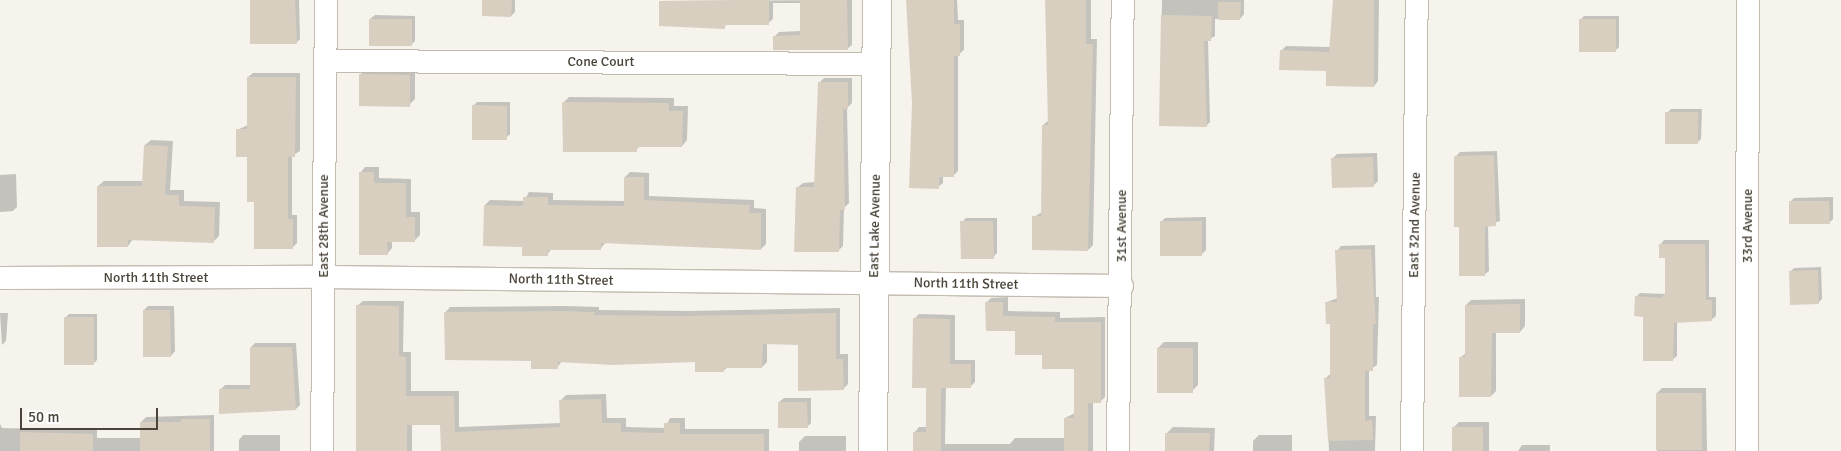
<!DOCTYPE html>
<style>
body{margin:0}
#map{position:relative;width:1841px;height:451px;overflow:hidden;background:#f6f3ec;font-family:Signika,sans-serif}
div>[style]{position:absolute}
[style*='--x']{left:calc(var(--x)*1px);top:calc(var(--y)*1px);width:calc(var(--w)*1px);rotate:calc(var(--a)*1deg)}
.shadow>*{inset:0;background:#0003}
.building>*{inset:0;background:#d8cfc1}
.roads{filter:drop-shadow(1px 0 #c2bbae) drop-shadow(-1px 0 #c2bbae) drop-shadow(0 1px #c2bbae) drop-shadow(0 -1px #c2bbae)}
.minor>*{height:22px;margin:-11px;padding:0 11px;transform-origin:11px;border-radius:11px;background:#fff}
.tertiary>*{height:28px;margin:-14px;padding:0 14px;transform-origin:14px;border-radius:14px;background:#fff}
span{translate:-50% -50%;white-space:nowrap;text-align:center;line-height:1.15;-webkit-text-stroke:4px #fff;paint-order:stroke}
.street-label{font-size:14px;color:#4b4439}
.scale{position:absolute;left:20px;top:408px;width:138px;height:22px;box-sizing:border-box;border:2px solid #4b4439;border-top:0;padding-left:6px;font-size:15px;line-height:18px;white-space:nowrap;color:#4b4439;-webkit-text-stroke:4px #fff;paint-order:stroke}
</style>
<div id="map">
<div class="shadow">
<i style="clip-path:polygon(250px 0,299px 0,300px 39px,296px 43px)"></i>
<i style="clip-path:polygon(483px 0,515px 0,515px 12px,511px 16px)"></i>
<i style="clip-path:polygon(852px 0,852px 45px,847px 49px,774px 37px,779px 32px,801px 31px,801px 3px,773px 3px,773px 19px,768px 23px,728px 23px,724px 27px,660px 1px)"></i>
<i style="clip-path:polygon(908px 0,957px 0,958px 20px,964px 20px,964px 50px,958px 55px,958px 171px,953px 176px,943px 175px,943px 183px,938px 187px,913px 103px)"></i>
<i style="clip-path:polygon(1046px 0,1091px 0,1091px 39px,1097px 39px,1093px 245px,1088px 250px,1034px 217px,1042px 212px,1043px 125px,1049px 120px)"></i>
<i style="clip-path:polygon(1162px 0,1244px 0,1244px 14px,1240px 19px,1215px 19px,1215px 36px,1208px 40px,1210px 122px,1206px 126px,1160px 125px)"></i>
<i style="clip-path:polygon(1335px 0,1379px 0,1378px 81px,1374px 86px,1281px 51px,1286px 46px,1330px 47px)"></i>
<i style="clip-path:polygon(375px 15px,415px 16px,415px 41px,411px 45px,370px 19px)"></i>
<i style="clip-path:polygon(1584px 16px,1619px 16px,1619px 47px,1615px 51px,1580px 20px)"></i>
<i style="clip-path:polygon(366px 69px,415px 69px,415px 99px,409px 105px,360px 75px)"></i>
<i style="clip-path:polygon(253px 73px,300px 73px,300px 151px,292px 156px,292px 215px,297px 215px,297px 243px,292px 248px,255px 201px,248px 156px,237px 130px,248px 125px,248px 77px)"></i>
<i style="clip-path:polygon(824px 78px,852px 78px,852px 103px,847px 108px,849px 203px,844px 208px,843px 246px,838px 251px,798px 187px,803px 183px,815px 182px,819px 83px)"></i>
<i style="clip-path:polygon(569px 97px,674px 98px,674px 106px,688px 106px,687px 140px,682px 146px,640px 146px,636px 150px,563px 103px)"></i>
<i style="clip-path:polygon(477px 102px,510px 102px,510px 134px,506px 138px,473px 106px)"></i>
<i style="clip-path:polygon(1671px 109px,1702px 109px,1701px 139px,1697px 143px,1667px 113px)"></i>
<i style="clip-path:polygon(151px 140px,173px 141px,170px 190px,184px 190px,184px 201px,220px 202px,219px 236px,213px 242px,133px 239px,128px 246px,98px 186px,104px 181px,144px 181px,145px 145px)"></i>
<i style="clip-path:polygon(1497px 151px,1500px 221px,1488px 225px,1489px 271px,1484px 275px,1456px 156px,1460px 152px)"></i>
<i style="clip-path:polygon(1377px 153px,1378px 181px,1374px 185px,1333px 158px,1337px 154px)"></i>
<i style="clip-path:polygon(365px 167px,379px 167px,379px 178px,411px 179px,411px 212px,420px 212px,420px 235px,415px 240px,392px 241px,392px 248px,387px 254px,360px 173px)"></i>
<i style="clip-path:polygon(630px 172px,649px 173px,649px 196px,754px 200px,754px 208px,766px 209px,766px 244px,761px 249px,606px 242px,601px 248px,552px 248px,547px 255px,523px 245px,485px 205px,490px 200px,524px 201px,529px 192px,553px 193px,553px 200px,625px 201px,625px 177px)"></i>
<i style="clip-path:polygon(16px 174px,17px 207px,13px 211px,0 212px,0 175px)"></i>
<i style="clip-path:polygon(1833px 197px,1833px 219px,1829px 223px,1790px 202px,1794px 198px)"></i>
<i style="clip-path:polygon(1206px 217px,1206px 250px,1202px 254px,1161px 222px,1165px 218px)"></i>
<i style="clip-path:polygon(966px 218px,997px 218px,997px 253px,993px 257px,962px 222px)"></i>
<i style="clip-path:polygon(1664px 240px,1709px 240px,1709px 297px,1716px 297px,1716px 316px,1711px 320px,1677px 321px,1677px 356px,1672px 360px,1644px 316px,1636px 297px,1640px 293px,1666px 294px,1666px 257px,1660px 245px)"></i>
<i style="clip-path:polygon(1375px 245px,1376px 297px,1379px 297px,1377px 365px,1369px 370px,1369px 416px,1376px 416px,1375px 451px,1329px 451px,1326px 378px,1330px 374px,1331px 323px,1327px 302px,1338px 298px,1337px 251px,1341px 246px)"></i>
<i style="clip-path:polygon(1821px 267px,1822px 299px,1818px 303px,1790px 272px,1794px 268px)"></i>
<i style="clip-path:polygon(1008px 297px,1008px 311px,1060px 312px,1060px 318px,1105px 317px,1105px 397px,1100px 402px,1093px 402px,1093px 451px,914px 451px,914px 433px,919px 427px,927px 427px,927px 387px,914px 319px,919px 314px,955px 315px,955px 360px,975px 360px,975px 382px,970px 387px,946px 387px,945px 444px,1010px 444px,1015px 438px,1065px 438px,1065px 418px,1075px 413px,1075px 368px,1043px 354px,986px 303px,991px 298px)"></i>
<i style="clip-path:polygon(1525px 299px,1525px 326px,1520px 332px,1496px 332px,1496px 391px,1491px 396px,1460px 358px,1466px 353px,1466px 305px,1471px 300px)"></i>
<i style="clip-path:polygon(363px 301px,404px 301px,403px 352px,411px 352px,411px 391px,459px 391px,459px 427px,561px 423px,561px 400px,566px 395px,606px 394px,607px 418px,626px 418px,626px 427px,665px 428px,670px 418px,685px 418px,685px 429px,769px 429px,769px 451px,442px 451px,441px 424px,412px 424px,412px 451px,356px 451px,357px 306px)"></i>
<i style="clip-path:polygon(148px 306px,174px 306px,175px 351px,171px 356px,144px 310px)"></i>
<i style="clip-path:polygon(564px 306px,599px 307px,599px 310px,689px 311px,840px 308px,840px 354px,848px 354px,848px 384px,843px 389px,799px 344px,767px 343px,767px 362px,762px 367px,728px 367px,723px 371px,696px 361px,562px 361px,557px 368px,532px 360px,445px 313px,450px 307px)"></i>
<i style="clip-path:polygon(0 313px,8px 313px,6px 341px,2px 345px)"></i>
<i style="clip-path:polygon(69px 314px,97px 314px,97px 360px,93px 364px,65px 318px)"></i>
<i style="clip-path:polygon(1164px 342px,1198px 342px,1198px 385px,1192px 391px,1158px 348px)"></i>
<i style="clip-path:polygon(255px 343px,296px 343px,300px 405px,296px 409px,221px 389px,225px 385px,251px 385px,251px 347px)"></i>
<i style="clip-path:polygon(1662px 388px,1706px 388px,1707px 451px,1657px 451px,1657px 393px)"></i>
<i style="clip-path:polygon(784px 398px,811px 398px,811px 423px,807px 427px,779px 402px)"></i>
<i style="clip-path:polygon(214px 415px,214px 451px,0 451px,0 424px,2px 428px,97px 430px,97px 438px,141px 438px,141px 422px,146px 417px)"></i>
<i style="clip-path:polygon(1459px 422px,1489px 422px,1489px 451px,1453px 451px,1453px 428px)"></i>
<i style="clip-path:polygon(1173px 427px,1215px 428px,1214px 451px,1166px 451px,1167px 433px)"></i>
<i style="clip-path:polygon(243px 435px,280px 435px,280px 451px,239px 451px,239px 440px)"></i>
<i style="clip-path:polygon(1259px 435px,1292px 435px,1292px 451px,1253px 451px,1253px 441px)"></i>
<i style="clip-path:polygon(805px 436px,846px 436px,846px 451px,799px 451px,799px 442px)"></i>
<i style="clip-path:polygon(1522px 445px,1550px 445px,1550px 451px,1518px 451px)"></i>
</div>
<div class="building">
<i style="clip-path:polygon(250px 0,295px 0,297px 44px,250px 44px)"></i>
<i style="clip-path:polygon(482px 0,512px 0,511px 17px,482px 16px)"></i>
<i style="clip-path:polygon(741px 0,769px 0,769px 25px,725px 25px,725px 29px,659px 26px,659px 1px)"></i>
<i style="clip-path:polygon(800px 0,847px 0,848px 50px,773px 50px,773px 36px,800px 35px)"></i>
<i style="clip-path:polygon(906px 0,954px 0,954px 24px,960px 24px,960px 56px,954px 56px,954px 177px,939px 177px,939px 189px,909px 188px,912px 103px)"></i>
<i style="clip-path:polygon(1045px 0,1086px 0,1086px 44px,1093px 44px,1088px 251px,1032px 250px,1032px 216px,1041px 216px,1042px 125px,1048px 125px)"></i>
<i style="clip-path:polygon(1333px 0,1374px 0,1374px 87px,1326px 86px,1326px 71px,1279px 70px,1280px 50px,1329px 52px)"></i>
<i style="clip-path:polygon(1218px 2px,1241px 2px,1240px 20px,1218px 20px)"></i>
<i style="clip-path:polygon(1161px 15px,1212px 16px,1211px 41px,1204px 41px,1207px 127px,1159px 126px)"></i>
<i style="clip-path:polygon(369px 19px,412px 19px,412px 46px,369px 46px)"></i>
<i style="clip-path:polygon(1579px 19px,1616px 19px,1616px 52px,1579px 52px)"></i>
<i style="clip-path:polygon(359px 74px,410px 75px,410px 107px,359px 106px)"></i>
<i style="clip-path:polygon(247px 77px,296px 77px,295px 157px,288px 157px,288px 219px,293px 219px,293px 249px,254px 249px,254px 202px,247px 202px,247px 157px,236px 157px,236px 129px,247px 129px)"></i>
<i style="clip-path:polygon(818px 82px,848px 82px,848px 109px,843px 109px,845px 210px,840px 210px,839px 252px,794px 252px,796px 187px,814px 187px)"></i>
<i style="clip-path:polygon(562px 102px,669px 103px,669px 111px,683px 111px,682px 147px,637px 147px,637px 152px,563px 152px)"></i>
<i style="clip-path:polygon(472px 105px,507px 106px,507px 140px,472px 140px)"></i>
<i style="clip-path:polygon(1665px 112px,1698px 112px,1698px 144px,1665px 144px)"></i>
<i style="clip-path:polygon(144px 145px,168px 146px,165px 195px,179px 195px,179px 206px,215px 207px,214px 243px,128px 240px,128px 247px,97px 247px,97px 186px,142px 186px)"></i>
<i style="clip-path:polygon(1494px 155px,1496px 226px,1485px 227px,1485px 276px,1459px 276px,1459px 227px,1454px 227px,1454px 156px)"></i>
<i style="clip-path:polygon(1373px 157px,1374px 187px,1332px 188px,1331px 158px)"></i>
<i style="clip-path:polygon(359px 172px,374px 172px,374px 183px,406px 183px,406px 217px,415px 217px,415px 242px,387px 242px,388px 255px,359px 255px)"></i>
<i style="clip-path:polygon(624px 177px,644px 177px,644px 200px,750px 205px,749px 213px,761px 213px,761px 250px,601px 243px,601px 250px,548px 250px,548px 256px,522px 256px,522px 247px,483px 246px,484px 205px,523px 206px,523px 197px,548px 197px,548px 205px,624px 206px)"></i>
<i style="clip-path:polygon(1789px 201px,1829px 201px,1830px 224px,1789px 224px)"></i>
<i style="clip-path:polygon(960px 221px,993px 221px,994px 259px,961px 259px)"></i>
<i style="clip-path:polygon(1160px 221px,1202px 221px,1202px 256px,1160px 256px)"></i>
<i style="clip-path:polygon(1659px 244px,1705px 244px,1706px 300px,1712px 300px,1712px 321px,1674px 323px,1673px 361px,1643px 361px,1643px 317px,1634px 316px,1635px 296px,1662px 298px,1665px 293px,1665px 258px,1659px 258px)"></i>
<i style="clip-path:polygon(1371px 249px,1376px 324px,1373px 324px,1373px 371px,1365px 371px,1365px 421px,1372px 420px,1373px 440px,1328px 441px,1324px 378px,1330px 378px,1330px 324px,1326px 324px,1325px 302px,1337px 302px,1335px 250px)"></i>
<i style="clip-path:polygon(1818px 270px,1819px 304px,1790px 305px,1789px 271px)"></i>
<i style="clip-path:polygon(985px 302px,1003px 302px,1003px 316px,1055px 317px,1055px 322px,1101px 322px,1101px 403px,1088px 403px,1088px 451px,1064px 451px,1064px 418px,1074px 418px,1074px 369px,1042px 369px,1042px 355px,1015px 355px,1015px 331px,986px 331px)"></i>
<i style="clip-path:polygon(1520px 304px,1520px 333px,1492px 333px,1491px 397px,1459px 397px,1459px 357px,1465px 357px,1465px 305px)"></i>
<i style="clip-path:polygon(356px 305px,399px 306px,399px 356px,406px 357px,406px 396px,454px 396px,455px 432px,560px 427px,559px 400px,601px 399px,602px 423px,621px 423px,621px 432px,664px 433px,664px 423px,680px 423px,680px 434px,764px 434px,764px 451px,441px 451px,440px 425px,407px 425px,407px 451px,356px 451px)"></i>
<i style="clip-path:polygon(143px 310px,170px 310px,171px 357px,143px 357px)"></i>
<i style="clip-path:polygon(558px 311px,594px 312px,594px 315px,683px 316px,836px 313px,836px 359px,843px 359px,844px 390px,798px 391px,798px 345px,763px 344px,762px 368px,724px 368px,724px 372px,695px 372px,695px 362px,613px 365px,558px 362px,558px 369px,531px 369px,531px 361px,445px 360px,444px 312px)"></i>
<i style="clip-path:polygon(64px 317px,94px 317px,94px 365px,64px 365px)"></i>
<i style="clip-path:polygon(913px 318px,950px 319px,950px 364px,971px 364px,971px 388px,941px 388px,941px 451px,913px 451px,913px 432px,926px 432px,926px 388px,912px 388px)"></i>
<i style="clip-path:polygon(250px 347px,292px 347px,296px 410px,219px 414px,219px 389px,250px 389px)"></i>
<i style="clip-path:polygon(1157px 348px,1193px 348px,1193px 393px,1157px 393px)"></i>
<i style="clip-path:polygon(1656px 393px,1702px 393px,1702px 450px,1656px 450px)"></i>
<i style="clip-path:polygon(778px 402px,807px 402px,808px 428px,778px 428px)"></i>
<i style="clip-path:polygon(181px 419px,210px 419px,210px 451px,140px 451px,140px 422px,181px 422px)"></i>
<i style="clip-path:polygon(1452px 427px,1483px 427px,1483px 451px,1452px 451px)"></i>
<i style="clip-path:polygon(20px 432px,93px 434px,93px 451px,20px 451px)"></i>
<i style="clip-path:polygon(1165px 433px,1210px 433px,1209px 451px,1165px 451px)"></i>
</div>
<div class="roads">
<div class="minor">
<i style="--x:325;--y:61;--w:552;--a:0.31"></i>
<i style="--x:0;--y:278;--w:324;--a:-0.2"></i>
<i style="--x:324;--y:277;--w:798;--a:0.65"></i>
<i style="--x:322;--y:451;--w:451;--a:-89.5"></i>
<i style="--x:1118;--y:451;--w:451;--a:-89.4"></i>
<i style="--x:1412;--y:451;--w:451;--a:-89.4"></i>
<i style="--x:1747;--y:451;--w:451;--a:-89.9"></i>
</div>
<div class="tertiary">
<i style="--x:873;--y:451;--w:451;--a:-89.5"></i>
</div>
</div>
<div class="street-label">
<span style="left:601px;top:62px">Cone Court</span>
<span style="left:1415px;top:225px;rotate:-89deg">East 32nd Avenue</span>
<span style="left:324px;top:226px;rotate:-90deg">East 28th Avenue</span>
<span style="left:875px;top:226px;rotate:-89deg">East Lake Avenue</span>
<span style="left:1122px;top:226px;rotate:-90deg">31st Avenue</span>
<span style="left:1748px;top:226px;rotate:-90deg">33rd Avenue</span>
<span style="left:156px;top:278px">North 11th Street</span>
<span style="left:561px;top:280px;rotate:1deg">North 11th Street</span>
<span style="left:966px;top:284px;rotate:1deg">North 11th Street</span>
</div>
<div class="scale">50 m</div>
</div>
